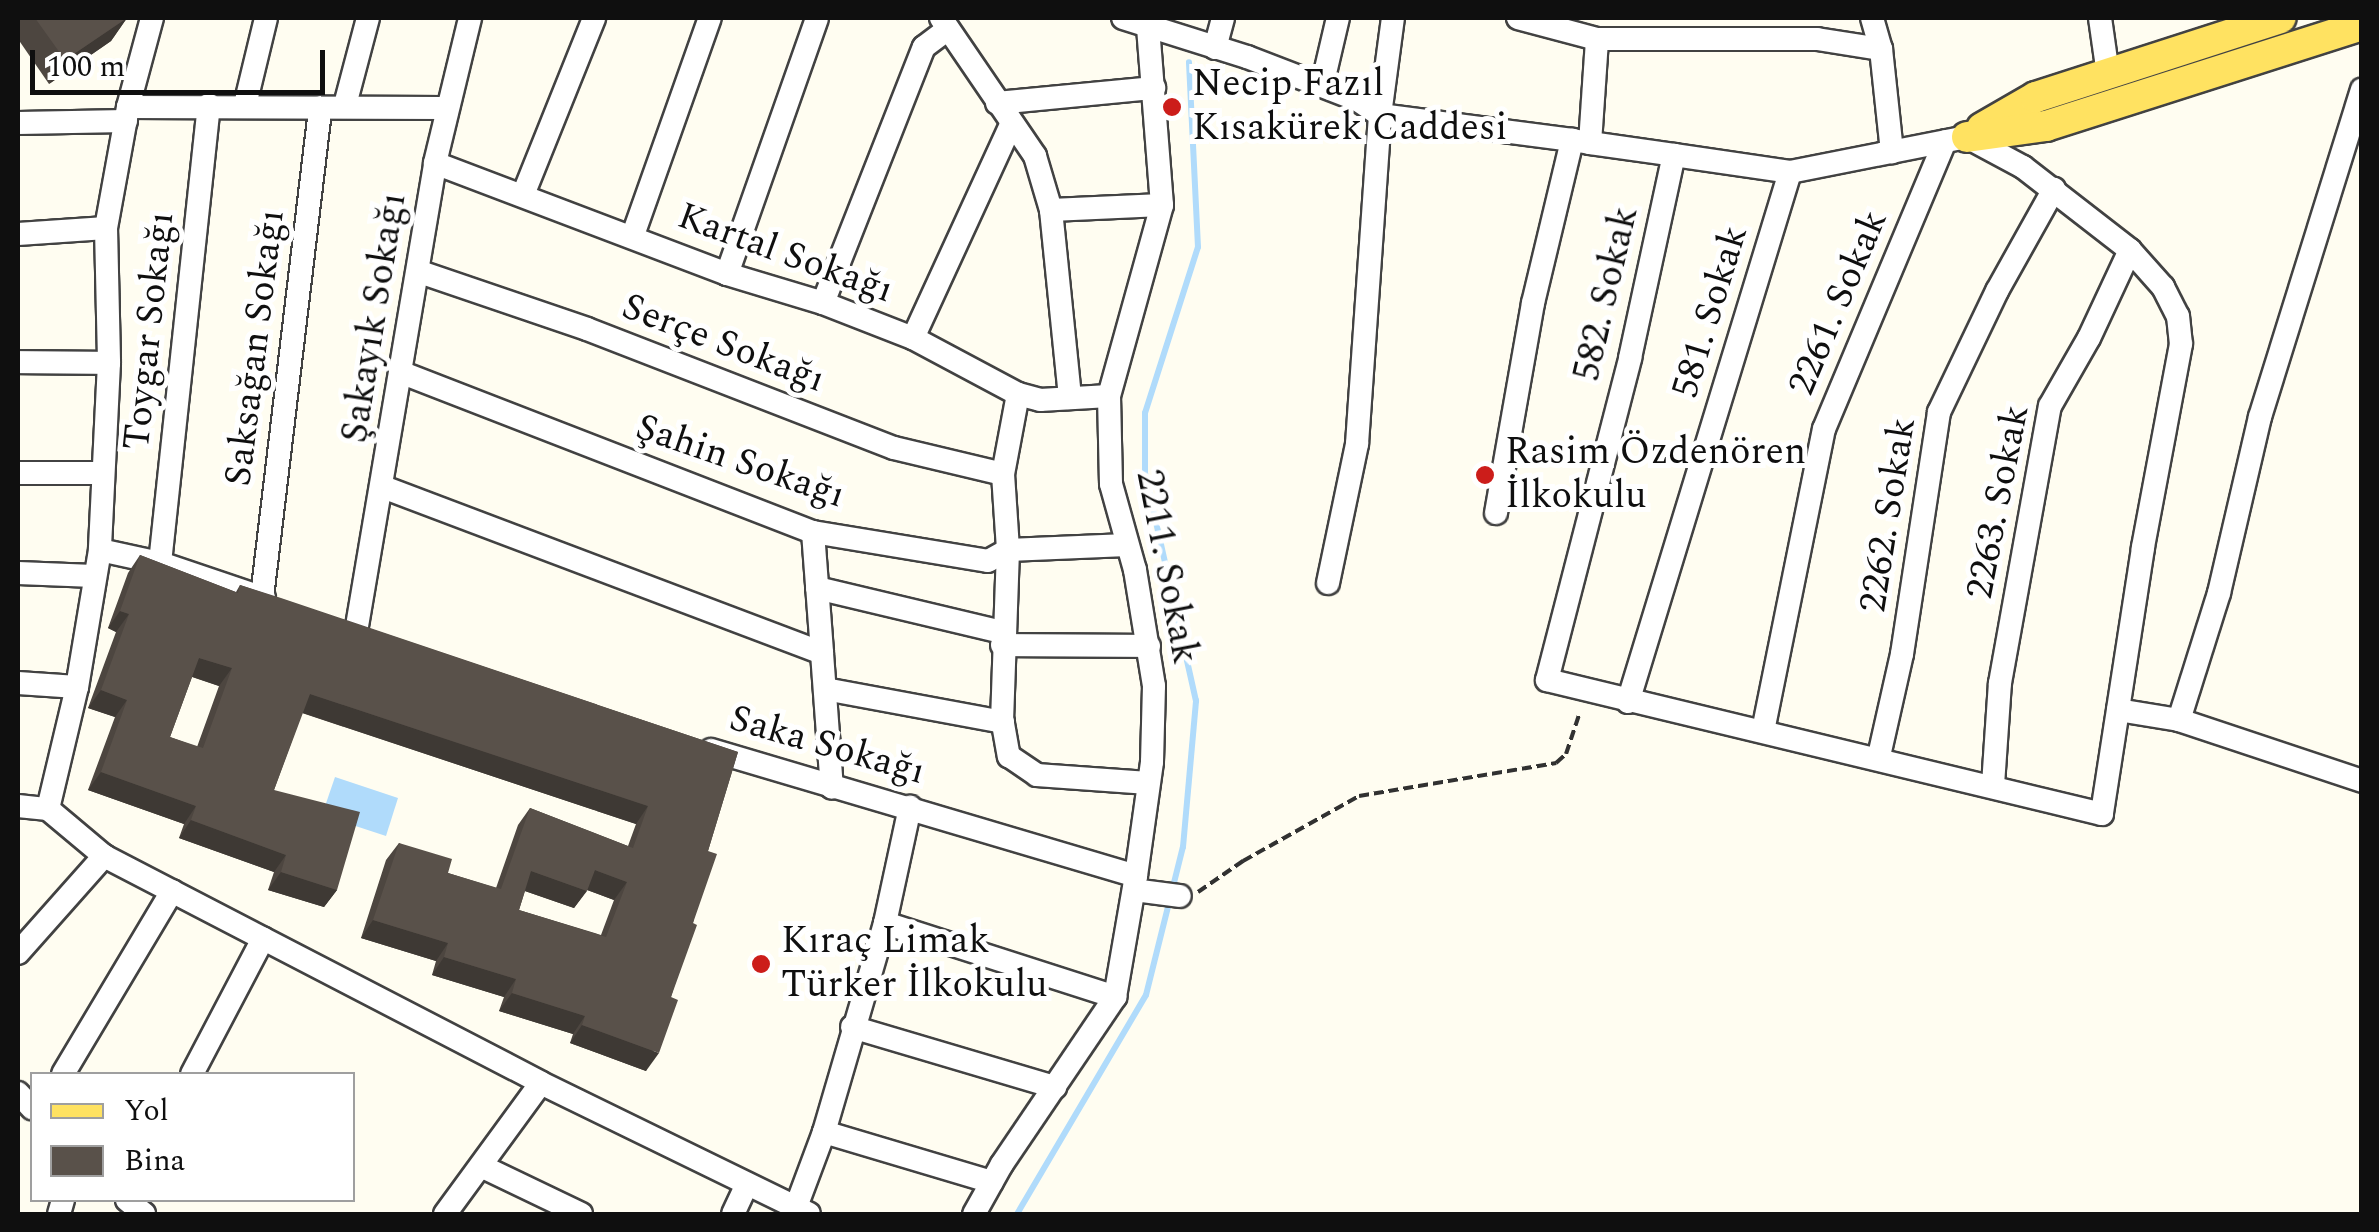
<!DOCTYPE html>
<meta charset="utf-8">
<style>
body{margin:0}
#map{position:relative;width:2379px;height:1232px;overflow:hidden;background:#fffdf1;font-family:Spectral,serif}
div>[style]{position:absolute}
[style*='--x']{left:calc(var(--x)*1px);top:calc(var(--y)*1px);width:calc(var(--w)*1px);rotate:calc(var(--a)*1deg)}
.water>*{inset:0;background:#b0dbfb}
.stream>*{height:6px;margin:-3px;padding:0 3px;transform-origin:3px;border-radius:3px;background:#b0dbfb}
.path>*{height:4px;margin-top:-2px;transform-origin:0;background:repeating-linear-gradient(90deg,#313131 0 10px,transparent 0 15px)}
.roads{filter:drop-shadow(2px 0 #424242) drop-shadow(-2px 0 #424242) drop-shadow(0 2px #424242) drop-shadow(0 -2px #424242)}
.minor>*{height:22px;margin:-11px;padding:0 11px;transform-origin:11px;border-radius:11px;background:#fff}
.major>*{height:30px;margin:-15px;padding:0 15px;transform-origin:15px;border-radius:15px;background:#ffe261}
.wall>*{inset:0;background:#4d4640}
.shaded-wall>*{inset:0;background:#3e3934}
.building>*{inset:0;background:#59514a}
.dots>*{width:28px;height:28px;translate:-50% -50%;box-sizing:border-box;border:5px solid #fff;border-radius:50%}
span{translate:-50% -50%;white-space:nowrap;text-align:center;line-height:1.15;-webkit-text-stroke:10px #fff;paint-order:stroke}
.poi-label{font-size:38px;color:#0f0f0f}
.left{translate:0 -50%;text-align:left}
.street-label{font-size:38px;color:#0f0f0f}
.frame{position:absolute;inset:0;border:20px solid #0f0f0f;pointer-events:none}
.legend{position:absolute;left:30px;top:1072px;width:325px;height:130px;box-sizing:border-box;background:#fff;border:2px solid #9f9f9f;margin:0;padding:12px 18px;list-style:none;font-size:30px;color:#0f0f0f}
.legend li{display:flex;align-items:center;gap:20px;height:50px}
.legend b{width:50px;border:2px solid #9f9f9f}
.scale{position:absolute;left:30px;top:50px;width:295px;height:45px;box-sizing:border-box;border:5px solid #0f0f0f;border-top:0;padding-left:12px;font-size:30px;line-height:35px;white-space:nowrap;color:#0f0f0f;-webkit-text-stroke:8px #fff;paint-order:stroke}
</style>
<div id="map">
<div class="water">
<i style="clip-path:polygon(335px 777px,398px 798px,386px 836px,322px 815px)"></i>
</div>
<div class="stream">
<i style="--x:1017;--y:1214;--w:254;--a:-59.5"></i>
<i style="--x:1146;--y:995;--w:153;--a:-76"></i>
<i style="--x:1183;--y:847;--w:147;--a:-84.9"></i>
<i style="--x:1196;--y:701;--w:234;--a:-102.6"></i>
<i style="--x:1145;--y:473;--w:60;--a:-90"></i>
<i style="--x:1145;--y:413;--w:174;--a:-72.3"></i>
<i style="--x:1198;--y:247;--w:185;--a:-92.8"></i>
</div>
<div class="path">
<i style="--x:1198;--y:892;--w:55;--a:-34.6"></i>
<i style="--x:1243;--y:861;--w:133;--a:-29.3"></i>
<i style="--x:1359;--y:796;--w:200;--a:-9.5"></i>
<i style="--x:1556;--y:763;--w:13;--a:-42"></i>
<i style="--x:1566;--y:754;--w:44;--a:-71.6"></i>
</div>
<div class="roads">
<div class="minor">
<i style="--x:152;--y:18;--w:92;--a:105.1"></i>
<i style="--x:128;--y:107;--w:123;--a:100.3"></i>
<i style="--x:106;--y:228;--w:135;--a:88.7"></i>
<i style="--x:109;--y:363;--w:187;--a:92.8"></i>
<i style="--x:100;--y:550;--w:139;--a:99.5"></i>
<i style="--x:77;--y:687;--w:125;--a:103.4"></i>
<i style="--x:48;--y:809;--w:73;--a:40"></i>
<i style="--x:104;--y:856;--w:492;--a:27.4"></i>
<i style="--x:541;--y:1083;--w:298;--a:26"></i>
<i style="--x:941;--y:18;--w:167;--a:55.7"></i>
<i style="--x:1035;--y:156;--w:56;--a:73.5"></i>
<i style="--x:1051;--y:210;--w:189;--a:84.2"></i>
<i style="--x:1123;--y:18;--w:130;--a:17.5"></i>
<i style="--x:1247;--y:57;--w:117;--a:21.1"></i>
<i style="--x:1356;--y:99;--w:29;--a:34"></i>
<i style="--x:1380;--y:115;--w:194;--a:7.4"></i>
<i style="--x:1572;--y:140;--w:18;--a:9"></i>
<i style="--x:1590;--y:143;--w:85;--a:8.1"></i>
<i style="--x:1674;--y:155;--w:117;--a:8.3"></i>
<i style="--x:1790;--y:172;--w:180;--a:-11.2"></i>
<i style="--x:1967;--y:137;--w:64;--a:28.2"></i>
<i style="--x:2023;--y:167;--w:135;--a:37.8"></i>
<i style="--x:2130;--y:250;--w:50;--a:48.3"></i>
<i style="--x:2163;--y:287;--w:33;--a:63"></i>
<i style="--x:2178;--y:316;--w:28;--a:84"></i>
<i style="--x:2181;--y:344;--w:208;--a:100.6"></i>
<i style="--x:2143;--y:548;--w:269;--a:98.8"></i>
<i style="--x:2102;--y:814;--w:571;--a:-166.43"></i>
<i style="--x:1547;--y:680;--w:333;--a:-75.5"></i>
<i style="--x:1630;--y:358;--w:208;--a:-77.8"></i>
<i style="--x:1518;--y:18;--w:82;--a:14.9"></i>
<i style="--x:1597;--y:39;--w:220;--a:0"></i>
<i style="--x:1817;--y:39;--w:65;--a:8.9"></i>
<i style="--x:1872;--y:18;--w:32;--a:74"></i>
<i style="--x:1881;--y:49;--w:104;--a:83.9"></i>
<i style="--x:2100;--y:18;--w:57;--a:81.9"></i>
<i style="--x:1215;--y:48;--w:31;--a:-75"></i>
<i style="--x:1322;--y:86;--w:70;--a:-76.8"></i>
<i style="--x:997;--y:103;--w:158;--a:-5.5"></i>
<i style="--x:245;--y:105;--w:89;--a:-76.4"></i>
<i style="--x:345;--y:105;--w:90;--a:-75.2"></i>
<i style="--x:128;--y:107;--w:317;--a:0.2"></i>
<i style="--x:18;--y:123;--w:108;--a:-1.1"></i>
<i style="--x:1590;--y:143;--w:104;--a:-86.1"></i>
<i style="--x:435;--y:163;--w:312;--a:20.8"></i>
<i style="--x:727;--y:274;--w:100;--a:16.8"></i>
<i style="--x:823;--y:303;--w:97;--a:21.3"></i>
<i style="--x:913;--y:338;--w:119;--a:28.1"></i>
<i style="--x:1018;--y:394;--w:23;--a:15"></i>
<i style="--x:1040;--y:400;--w:69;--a:-3.3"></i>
<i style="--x:523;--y:195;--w:191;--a:-68.1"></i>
<i style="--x:1051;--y:210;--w:111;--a:-2.6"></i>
<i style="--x:18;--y:234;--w:88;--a:-3.9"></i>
<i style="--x:633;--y:235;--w:230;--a:-70.5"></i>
<i style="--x:420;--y:272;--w:176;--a:18.8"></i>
<i style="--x:587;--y:329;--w:329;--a:21.2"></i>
<i style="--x:894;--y:448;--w:112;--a:13.4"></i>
<i style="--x:727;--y:274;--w:271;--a:-70.6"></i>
<i style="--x:823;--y:303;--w:275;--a:-68.5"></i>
<i style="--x:924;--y:47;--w:30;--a:-37"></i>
<i style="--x:913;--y:338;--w:234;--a:-65.3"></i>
<i style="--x:18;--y:362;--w:91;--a:0.6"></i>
<i style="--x:400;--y:372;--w:443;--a:21.2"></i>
<i style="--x:813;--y:532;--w:177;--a:9.4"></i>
<i style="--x:988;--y:561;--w:23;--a:-29"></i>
<i style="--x:1008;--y:550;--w:119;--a:-2.4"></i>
<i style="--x:1018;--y:394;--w:81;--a:100.6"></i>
<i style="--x:1003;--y:474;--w:76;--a:86.2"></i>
<i style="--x:1008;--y:550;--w:168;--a:92"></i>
<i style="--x:1002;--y:718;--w:39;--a:80"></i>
<i style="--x:1009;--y:756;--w:34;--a:34"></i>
<i style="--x:1037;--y:775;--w:111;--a:4.1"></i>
<i style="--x:18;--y:473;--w:85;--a:0"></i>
<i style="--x:383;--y:487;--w:469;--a:20.7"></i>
<i style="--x:822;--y:653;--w:135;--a:85.8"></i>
<i style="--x:1496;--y:513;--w:213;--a:-80"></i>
<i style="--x:1533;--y:303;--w:168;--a:-76.5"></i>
<i style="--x:813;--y:532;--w:121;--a:85.7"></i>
<i style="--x:100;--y:550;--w:61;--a:12.2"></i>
<i style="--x:160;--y:563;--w:110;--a:18.6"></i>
<i style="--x:160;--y:563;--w:461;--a:-83.9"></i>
<i style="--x:18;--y:573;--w:76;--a:2.3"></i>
<i style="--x:1328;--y:583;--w:142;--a:-78.2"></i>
<i style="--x:1357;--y:444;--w:330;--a:-86"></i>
<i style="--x:1380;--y:115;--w:98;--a:-82.4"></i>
<i style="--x:817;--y:588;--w:190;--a:13.4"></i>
<i style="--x:262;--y:597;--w:493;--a:-83.2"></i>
<i style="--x:356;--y:632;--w:476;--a:-80.4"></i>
<i style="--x:435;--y:163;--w:149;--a:-76.4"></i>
<i style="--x:1002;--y:645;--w:147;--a:0.4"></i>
<i style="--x:18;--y:683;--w:59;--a:3.9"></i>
<i style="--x:825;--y:689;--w:181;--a:10.5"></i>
<i style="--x:1628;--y:702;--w:554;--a:-73"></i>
<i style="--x:2118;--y:710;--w:62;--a:9.3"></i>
<i style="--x:2179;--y:720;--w:193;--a:18.4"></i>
<i style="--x:2179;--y:720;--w:133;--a:-72.5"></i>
<i style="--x:2219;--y:593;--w:181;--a:-76.9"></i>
<i style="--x:2260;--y:417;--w:343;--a:-72.7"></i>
<i style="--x:1763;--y:731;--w:308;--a:-78.6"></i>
<i style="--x:1824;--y:429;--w:312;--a:-67.2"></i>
<i style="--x:711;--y:750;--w:443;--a:16.5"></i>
<i style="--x:1879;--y:756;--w:105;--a:-77.3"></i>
<i style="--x:1902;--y:654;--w:245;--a:-81.3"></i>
<i style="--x:1939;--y:412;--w:134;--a:-64.4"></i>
<i style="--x:1997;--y:291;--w:117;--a:-60.8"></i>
<i style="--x:1993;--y:785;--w:102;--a:-86.1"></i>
<i style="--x:2000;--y:683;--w:281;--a:-79.8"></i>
<i style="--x:2050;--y:406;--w:78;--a:-60.2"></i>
<i style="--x:2089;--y:338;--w:97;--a:-65"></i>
<i style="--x:18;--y:806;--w:30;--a:6"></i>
<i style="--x:1134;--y:890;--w:46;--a:7.4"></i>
<i style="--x:885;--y:923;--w:242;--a:17.8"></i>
<i style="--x:18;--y:953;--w:130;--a:-48.4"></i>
<i style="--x:852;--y:1027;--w:212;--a:16.5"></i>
<i style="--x:63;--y:1074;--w:213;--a:-59.2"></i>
<i style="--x:192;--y:1074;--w:153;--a:-62.3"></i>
<i style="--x:18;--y:1093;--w:21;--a:47"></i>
<i style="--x:824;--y:1132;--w:175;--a:16.6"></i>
<i style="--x:481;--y:1166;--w:111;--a:25.6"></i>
<i style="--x:127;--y:1200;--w:22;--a:39"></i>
<i style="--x:796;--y:1207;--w:80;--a:-69.5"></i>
<i style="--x:824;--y:1132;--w:218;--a:-73.7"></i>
<i style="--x:885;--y:923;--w:119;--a:-77.8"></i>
<i style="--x:59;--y:1214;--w:15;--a:-74"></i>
<i style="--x:445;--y:1214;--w:162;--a:-53.8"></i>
<i style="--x:733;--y:1214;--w:33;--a:-65"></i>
<i style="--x:974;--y:1214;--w:57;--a:-60.8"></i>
<i style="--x:1002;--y:1164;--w:202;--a:-55.9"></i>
<i style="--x:1115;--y:997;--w:123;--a:-80.2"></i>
<i style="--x:1136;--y:876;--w:115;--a:-82"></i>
<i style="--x:1152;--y:762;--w:76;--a:-88.5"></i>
<i style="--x:1154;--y:686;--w:118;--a:-99.3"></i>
<i style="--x:1135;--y:570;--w:89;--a:-105.6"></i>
<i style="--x:1111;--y:484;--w:88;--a:-91.3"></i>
<i style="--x:1109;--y:396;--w:198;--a:-74.5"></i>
<i style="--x:1162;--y:205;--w:177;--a:-94.5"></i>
<i style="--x:1148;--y:29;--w:12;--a:-70"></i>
</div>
<div class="major">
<i style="--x:1982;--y:128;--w:62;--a:-29.9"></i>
<i style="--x:2036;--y:97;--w:257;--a:-17.9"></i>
<i style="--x:1967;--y:137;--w:80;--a:-7.9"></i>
<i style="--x:2046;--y:126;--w:332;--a:-17.7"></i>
</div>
</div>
<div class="wall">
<i style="clip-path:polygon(18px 18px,127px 18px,111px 41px,49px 84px,18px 39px)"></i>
<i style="clip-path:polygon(evenodd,140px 555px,236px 592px,240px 585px,738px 752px,708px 851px,693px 923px,671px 997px,646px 1071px,570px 1043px,573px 1034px,499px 1011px,504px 997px,432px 975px,436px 961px,361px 938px,386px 860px,399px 843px,448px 873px,496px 888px,518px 825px,530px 808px,628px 846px,636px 824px,302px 713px,274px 790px,337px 890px,324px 907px,268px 890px,274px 872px,179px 838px,184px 824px,88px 790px,115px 717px,88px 708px,116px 632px,108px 628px,128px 573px,140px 555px,192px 677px,219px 686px,197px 747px,170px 737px,192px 677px,140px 555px,587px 890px,614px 900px,601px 935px,519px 910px,525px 891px,574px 908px,587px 890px)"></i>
</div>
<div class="shaded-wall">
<i style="clip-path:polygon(127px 18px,111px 41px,49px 84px,65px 60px)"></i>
<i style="clip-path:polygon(120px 611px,129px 614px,116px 632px,108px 628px)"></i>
<i style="clip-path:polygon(199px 658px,232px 668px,219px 686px,187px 675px)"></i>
<i style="clip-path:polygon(101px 690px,127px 700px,115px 717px,88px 708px)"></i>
<i style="clip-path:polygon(310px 694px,648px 806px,636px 824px,297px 711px)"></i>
<i style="clip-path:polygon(101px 772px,196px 806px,184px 824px,88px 790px)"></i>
<i style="clip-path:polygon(191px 820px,286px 855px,274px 872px,179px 838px)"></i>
<i style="clip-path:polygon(595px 870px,627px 882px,614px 900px,582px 888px)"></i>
<i style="clip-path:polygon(531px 871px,587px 891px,574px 908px,519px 889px)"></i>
<i style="clip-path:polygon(281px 872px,337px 890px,324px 907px,268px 890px)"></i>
<i style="clip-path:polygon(373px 920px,448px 943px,436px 961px,361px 938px)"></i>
<i style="clip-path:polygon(444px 957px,516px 979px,504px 997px,432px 975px)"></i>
<i style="clip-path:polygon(512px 993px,585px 1016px,573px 1034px,499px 1011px)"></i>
<i style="clip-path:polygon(582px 1025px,659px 1053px,646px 1071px,570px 1043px)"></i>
</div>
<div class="building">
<i style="clip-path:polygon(35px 18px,127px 18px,65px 60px)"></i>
<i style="clip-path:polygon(evenodd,140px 555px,238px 593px,240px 585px,281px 598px,738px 752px,708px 851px,717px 854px,693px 923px,697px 925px,671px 997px,678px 1000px,659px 1053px,582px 1025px,585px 1016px,512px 993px,516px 979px,444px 957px,448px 943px,373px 920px,399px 843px,452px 859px,448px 873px,501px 889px,530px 808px,633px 848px,648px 806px,310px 694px,274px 790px,360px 812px,337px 890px,281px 872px,286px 855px,191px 820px,196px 806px,101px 772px,127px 700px,101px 690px,129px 614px,120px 611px,140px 555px,199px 658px,232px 668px,203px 748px,170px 737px,199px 658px,140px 555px,595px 870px,627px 882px,606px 937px,519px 910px,531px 871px,587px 891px,595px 870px)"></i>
</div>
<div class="dots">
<i style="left:1172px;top:107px;background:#cc1d1a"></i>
<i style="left:1485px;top:475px;background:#cc1d1a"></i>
<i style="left:761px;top:964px;background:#cc1d1a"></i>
</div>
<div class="poi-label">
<span class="left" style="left:1192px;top:107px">Necip Fazıl<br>Kısakürek Caddesi</span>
<span class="left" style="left:1505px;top:475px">Rasim Özdenören<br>İlkokulu</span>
<span class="left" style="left:781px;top:964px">Kıraç Limak<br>Türker İlkokulu</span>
</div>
<div class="street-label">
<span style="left:785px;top:254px;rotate:20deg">Kartal Sokağı</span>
<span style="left:1607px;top:294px;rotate:-77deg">582. Sokak</span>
<span style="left:1839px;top:303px;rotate:-67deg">2261. Sokak</span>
<span style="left:1711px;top:312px;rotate:-73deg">581. Sokak</span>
<span style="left:375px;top:318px;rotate:-81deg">Şakayık Sokağı</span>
<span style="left:150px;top:331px;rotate:-84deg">Toygar Sokağı</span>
<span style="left:723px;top:344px;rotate:21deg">Serçe Sokağı</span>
<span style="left:256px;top:348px;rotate:-83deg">Saksağan Sokağı</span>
<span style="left:740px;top:462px;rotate:19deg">Şahin Sokağı</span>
<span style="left:1999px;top:502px;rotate:-79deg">2263. Sokak</span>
<span style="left:1889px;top:515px;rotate:-81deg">2262. Sokak</span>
<span style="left:1166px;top:567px;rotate:79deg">2211. Sokak</span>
<span style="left:827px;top:746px;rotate:16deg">Saka Sokağı</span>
</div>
<div class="frame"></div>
<ul class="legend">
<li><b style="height:12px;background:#ffe261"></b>Yol</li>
<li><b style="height:28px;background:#59514a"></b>Bina</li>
</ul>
<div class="scale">100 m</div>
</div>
